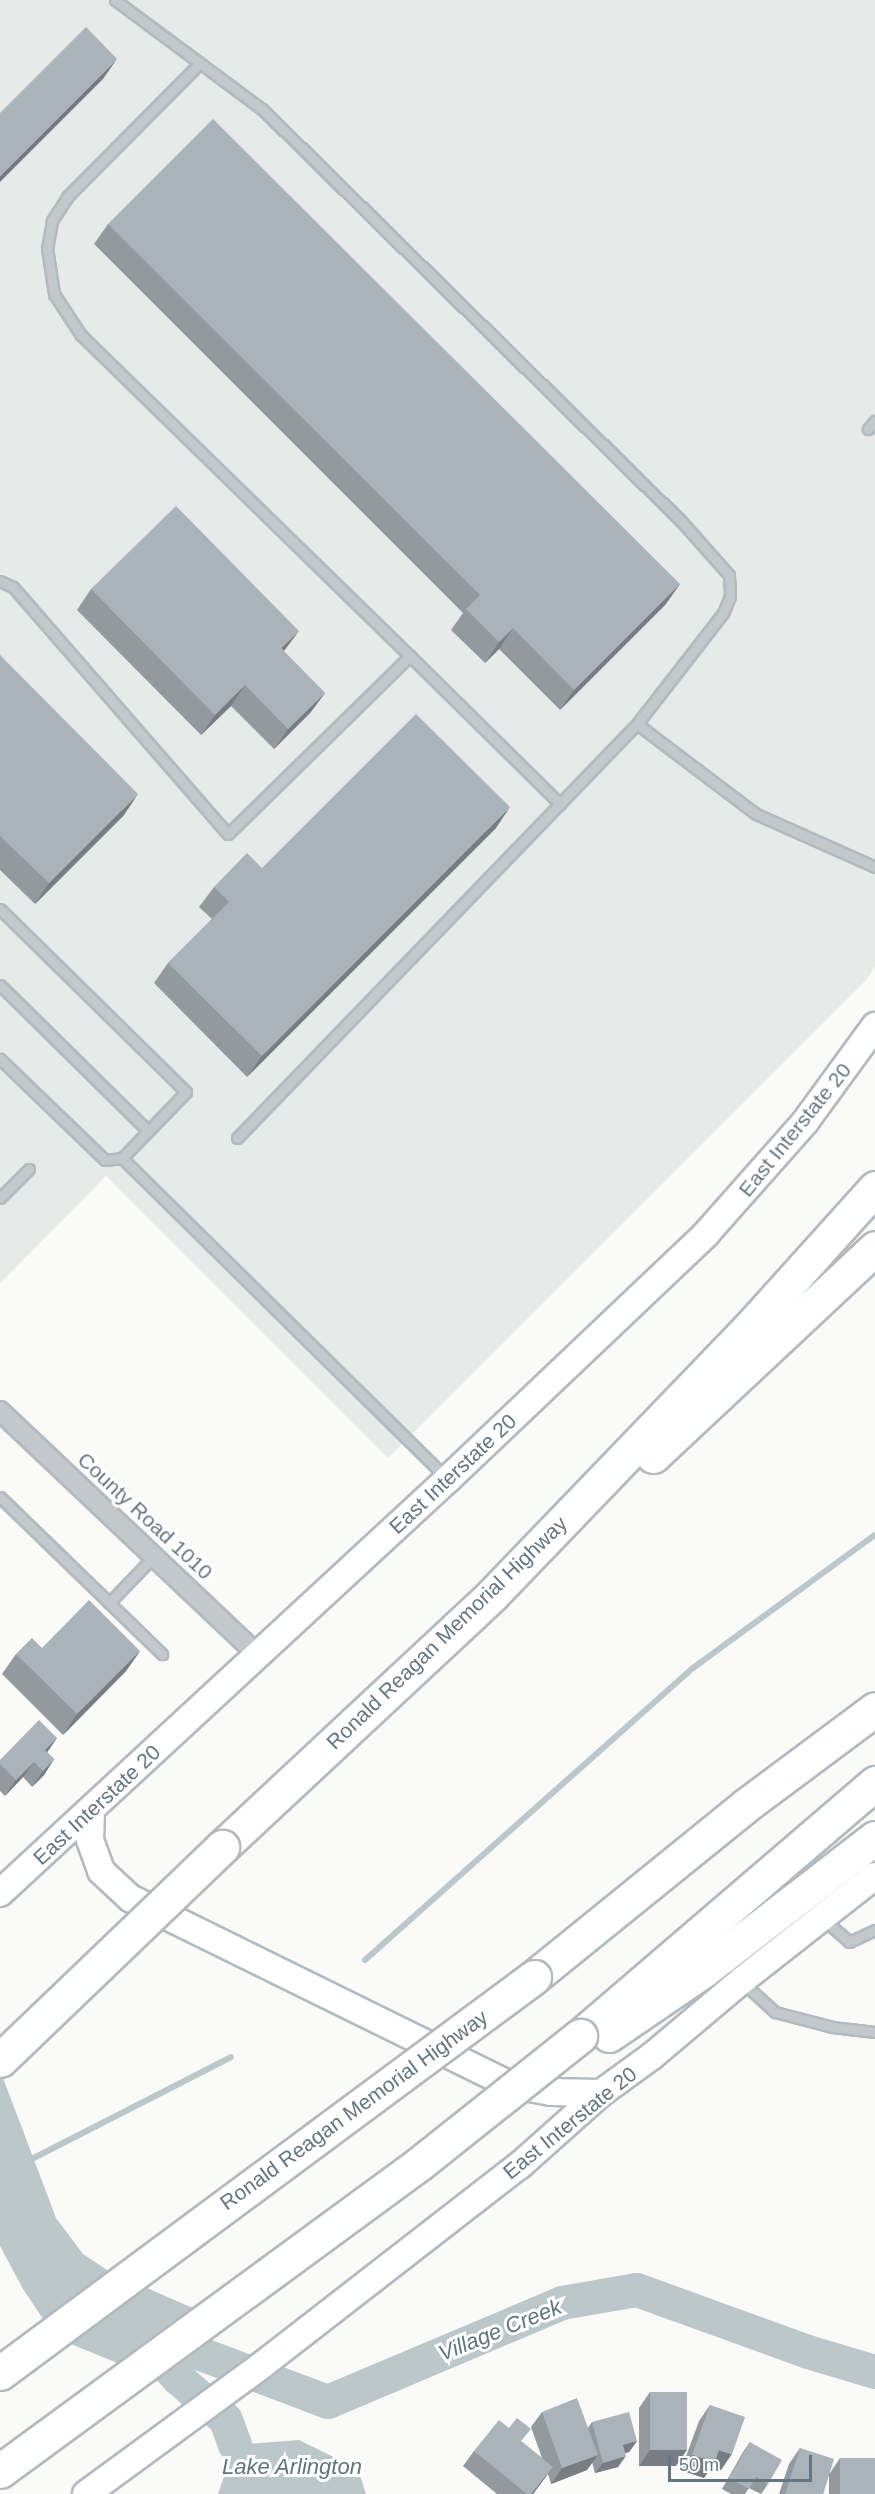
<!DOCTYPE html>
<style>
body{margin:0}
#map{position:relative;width:875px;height:2494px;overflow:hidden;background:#fafaf8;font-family:Arial,sans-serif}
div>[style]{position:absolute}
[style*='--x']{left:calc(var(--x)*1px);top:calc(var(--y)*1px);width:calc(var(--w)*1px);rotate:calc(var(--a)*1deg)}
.built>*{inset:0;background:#e8e9e9}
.water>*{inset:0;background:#bbc7cb}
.stream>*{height:6px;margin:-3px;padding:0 3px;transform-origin:3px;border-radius:3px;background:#bbc7cb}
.river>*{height:34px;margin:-17px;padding:0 17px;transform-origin:17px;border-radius:17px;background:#bbc7cb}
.roads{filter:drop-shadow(2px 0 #b3babf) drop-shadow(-2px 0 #b3babf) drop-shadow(0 2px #b3babf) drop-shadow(0 -2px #b3babf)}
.lane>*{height:9px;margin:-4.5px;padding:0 4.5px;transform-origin:4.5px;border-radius:4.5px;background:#c3c8cc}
.street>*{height:18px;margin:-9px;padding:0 9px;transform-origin:9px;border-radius:9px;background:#c3c8cc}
.secondary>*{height:26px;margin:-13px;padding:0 13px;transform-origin:13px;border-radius:13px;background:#fff}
.highway>*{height:33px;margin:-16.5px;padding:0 16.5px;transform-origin:16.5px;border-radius:16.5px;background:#fff}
.bridges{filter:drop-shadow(2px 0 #b4b9bd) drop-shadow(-2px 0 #b4b9bd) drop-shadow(0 2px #b4b9bd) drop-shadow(0 -2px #b4b9bd)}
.highway-bridge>*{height:33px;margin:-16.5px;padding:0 16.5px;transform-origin:16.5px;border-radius:16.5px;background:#fff}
.wall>*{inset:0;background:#929a9f}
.shaded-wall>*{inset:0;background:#777d82}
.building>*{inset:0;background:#aab3b9}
span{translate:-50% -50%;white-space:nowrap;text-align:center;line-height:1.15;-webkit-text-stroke:6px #fff;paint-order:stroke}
.street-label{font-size:21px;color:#657683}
.water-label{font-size:22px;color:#60757c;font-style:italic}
.scale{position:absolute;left:668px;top:2455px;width:144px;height:27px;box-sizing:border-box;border:3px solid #657683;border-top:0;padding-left:8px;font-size:18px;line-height:21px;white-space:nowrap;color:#657683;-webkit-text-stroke:4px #fff;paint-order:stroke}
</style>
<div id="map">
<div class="built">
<i style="clip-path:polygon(0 0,875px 0,875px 966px,868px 978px,388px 1458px,106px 1176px,0 1283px)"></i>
</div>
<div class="water">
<i style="clip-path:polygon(0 2070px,56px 2218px,83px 2254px,110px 2272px,193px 2308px,137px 2371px,56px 2338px,23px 2289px,0 2246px)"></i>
<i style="clip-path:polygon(299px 2440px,358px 2469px,366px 2494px,218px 2494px,235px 2445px)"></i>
</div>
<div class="stream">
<i style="--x:365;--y:1960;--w:439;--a:-41.7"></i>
<i style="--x:693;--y:1668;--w:225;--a:-36.2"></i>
<i style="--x:26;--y:2162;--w:230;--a:-27.1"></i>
</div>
<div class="river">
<i style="--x:137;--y:2334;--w:62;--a:47"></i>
<i style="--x:179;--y:2379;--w:62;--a:41.1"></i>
<i style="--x:226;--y:2420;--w:27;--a:70"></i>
<i style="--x:148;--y:2334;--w:192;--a:20.7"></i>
<i style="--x:328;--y:2402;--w:254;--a:-22.9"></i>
<i style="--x:562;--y:2303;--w:76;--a:-9.8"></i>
<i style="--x:637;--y:2290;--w:182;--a:19.9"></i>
<i style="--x:808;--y:2352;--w:70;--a:16.6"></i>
</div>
<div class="roads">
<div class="lane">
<i style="--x:115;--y:0;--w:183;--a:36.6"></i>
<i style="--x:262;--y:109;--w:588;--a:44.52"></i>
<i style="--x:681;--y:521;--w:72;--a:48.4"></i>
<i style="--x:729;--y:575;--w:21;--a:87"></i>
<i style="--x:730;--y:596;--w:18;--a:112"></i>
<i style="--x:723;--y:613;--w:140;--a:127.8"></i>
<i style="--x:198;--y:65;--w:185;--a:134.8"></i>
<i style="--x:68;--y:196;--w:30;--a:123"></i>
<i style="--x:52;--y:221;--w:27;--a:100"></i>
<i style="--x:47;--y:248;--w:47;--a:81.3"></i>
<i style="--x:54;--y:294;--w:49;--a:56.6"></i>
<i style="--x:81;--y:335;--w:460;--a:44.3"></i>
<i style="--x:868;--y:429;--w:11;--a:-49"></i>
<i style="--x:0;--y:581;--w:14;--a:25"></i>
<i style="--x:13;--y:587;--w:327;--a:49"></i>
<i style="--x:228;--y:834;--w:255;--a:-44.4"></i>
<i style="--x:410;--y:656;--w:211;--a:44.6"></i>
<i style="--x:0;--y:909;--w:261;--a:44.5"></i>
<i style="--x:186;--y:1092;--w:92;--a:134.1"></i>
<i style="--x:122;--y:1158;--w:17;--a:173"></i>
<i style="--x:105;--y:1160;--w:146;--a:-136.1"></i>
<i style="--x:0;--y:985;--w:208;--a:44.6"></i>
<i style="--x:237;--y:1138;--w:576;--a:-45.99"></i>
<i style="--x:637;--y:724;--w:149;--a:37.1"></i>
<i style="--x:756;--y:814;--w:130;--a:24"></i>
<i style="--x:122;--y:1158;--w:455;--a:44.6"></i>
<i style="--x:0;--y:1198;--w:41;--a:-45"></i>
<i style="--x:0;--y:1497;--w:226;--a:44.1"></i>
<i style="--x:109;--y:1603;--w:65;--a:-46.2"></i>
<i style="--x:823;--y:1919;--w:35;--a:41"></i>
<i style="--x:849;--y:1942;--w:29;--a:-25"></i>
<i style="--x:742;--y:1982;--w:45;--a:42.3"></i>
<i style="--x:775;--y:2012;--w:59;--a:14.7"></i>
<i style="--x:832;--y:2027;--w:43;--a:6.6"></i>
</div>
<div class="street">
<i style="--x:0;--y:1411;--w:355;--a:43.4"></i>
</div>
<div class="secondary">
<i style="--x:91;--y:1812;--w:28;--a:92"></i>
<i style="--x:90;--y:1840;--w:33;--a:70"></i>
<i style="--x:101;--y:1871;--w:40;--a:43"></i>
<i style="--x:130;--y:1898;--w:421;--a:26.2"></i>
<i style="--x:508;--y:2084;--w:44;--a:10.5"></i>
<i style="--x:551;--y:2092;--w:50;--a:1.1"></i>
<i style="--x:0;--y:1893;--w:610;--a:-42.74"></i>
<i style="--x:448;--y:1479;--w:356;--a:-43.5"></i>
<i style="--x:706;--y:1234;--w:149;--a:-48.5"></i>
<i style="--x:805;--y:1122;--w:119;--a:-53.9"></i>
<i style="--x:86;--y:2494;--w:218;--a:-36.2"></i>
<i style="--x:262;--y:2365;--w:325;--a:-37.8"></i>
<i style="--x:519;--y:2166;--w:110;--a:-41.7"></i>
<i style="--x:601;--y:2093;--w:63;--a:-36"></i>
<i style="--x:652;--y:2056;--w:116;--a:-40.1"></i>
<i style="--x:741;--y:1981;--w:170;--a:-38.1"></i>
</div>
<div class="highway">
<i style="--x:653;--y:1456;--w:304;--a:-43.1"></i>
<i style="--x:222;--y:1847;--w:371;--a:-43"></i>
<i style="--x:493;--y:1594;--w:371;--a:-46.1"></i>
<i style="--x:750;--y:1327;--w:187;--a:-48"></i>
<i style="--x:534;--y:1977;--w:272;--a:-39"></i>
<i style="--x:745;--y:1806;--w:162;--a:-36.7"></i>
<i style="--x:609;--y:2035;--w:115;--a:-34.4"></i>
<i style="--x:704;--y:1970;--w:216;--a:-37.7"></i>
<i style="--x:580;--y:2036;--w:389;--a:-40.6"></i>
</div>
</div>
<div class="bridges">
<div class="highway-bridge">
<i style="--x:0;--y:2060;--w:308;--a:-43.8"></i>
<i style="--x:0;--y:2373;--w:665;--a:-36.56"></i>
<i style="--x:0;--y:2471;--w:519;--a:-36.23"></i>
<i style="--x:419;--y:2164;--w:206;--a:-38.5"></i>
</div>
</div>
<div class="wall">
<i style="clip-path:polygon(108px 224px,680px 584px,665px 605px,560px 710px,499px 649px,485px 663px,451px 630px,463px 613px,94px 244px)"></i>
<i style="clip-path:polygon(91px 589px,284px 652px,325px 693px,310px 713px,274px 749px,231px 706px,201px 735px,77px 610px)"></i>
<i style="clip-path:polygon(0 655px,124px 815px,35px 904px,0 870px)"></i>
<i style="clip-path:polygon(496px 828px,247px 1077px,154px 983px,168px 963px,212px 919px,199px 907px,214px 887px,262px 868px)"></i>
<i style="clip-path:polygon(140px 1651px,126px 1671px,63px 1735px,2px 1674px,16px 1654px)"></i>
<i style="clip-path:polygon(57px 1738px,47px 1752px,54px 1759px,44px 1775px,32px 1787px,23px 1777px,5px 1796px,0 1791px,0 1760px)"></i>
<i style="clip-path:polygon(650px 2392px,676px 2466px,639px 2466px,639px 2408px)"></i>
<i style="clip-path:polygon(710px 2405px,721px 2470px,711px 2467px,704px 2478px,681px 2470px,699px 2421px)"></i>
<i style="clip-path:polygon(542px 2412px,588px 2428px,592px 2422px,637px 2441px,629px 2452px,625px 2453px,618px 2467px,595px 2473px,592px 2462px,587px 2470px,551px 2484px,548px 2474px,533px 2494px,497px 2494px,463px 2466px,474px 2451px,522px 2442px,542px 2458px,531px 2427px)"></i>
<i style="clip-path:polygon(750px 2442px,768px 2484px,761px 2494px,749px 2488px,745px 2494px,731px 2494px,722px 2489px,743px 2452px)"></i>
<i style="clip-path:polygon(800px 2448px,830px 2473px,840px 2458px,875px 2494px,829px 2494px,829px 2474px,823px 2494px,779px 2494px,789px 2464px)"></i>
</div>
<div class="shaded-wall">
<i style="clip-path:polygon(117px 59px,103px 79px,0 182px,0 176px)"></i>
<i style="clip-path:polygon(680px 584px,665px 605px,560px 710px,574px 690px)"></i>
<i style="clip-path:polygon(513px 628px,499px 649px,485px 663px,499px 642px)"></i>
<i style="clip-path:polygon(299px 631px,284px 651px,281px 648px)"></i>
<i style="clip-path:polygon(245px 685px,231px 706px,201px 735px,215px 715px)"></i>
<i style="clip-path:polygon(325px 693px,310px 713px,274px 749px,288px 729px)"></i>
<i style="clip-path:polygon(138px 794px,124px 815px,35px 904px,49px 883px)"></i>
<i style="clip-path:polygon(510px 807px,496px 828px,247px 1077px,262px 1056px)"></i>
<i style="clip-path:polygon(140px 1651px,126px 1671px,63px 1735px,77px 1714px)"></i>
<i style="clip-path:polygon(57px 1738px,46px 1754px,34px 1766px,45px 1750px)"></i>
<i style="clip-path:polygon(54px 1759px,44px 1775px,32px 1787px,43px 1771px)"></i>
<i style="clip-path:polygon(34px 1762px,23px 1777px,5px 1796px,16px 1780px)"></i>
<i style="clip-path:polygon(637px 2441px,629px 2452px,615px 2456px,623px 2445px)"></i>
<i style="clip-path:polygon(650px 2450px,687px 2450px,676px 2466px,639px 2466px)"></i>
<i style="clip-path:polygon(719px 2450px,732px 2454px,721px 2470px,711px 2467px,704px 2478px,681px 2470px,692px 2455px)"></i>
<i style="clip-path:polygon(598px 2455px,587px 2470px,551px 2484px,562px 2468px)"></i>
<i style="clip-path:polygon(626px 2456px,618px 2467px,595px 2473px,603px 2463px)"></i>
<i style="clip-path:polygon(553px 2467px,542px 2482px,533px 2494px,531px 2494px)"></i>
</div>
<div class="building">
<i style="clip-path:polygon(86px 27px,117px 59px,0 176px,0 113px)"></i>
<i style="clip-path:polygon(213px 119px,680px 584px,574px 690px,513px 628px,499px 642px,466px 609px,480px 595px,108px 224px)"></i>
<i style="clip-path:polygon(176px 506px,299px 631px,281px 648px,325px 693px,288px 729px,245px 685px,215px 715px,91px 589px)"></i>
<i style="clip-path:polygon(0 655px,138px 794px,49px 883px,0 836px)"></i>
<i style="clip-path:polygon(416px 714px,510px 807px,262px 1056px,168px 963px,229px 902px,214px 887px,247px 853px,262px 868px)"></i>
<i style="clip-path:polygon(89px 1600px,140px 1651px,77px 1714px,16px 1654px,32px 1638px,42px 1648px)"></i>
<i style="clip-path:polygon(39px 1720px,57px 1738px,45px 1750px,54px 1759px,43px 1771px,34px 1762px,16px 1780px,0 1764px,0 1760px)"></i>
<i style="clip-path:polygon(650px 2392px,687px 2392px,687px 2450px,650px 2450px)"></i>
<i style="clip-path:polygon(577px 2398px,598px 2455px,562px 2468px,542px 2412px)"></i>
<i style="clip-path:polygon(710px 2405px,745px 2417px,732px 2454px,719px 2450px,715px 2462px,692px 2455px)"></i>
<i style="clip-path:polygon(629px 2412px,637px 2441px,623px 2445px,626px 2456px,603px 2463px,592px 2422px)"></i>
<i style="clip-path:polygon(517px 2418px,531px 2429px,521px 2441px,553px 2467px,531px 2494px,527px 2494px,474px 2451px,499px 2420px,509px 2428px)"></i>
<i style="clip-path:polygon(750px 2442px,782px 2460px,768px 2484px,756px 2477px,749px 2489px,729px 2478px)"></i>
<i style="clip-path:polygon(800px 2448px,834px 2459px,823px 2494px,785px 2494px)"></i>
<i style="clip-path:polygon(840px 2458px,875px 2458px,875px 2494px,840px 2494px)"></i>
</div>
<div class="street-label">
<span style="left:795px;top:1130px;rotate:-51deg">East Interstate 20</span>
<span style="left:453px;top:1474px;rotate:-43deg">East Interstate 20</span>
<span style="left:145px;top:1516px;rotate:43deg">County Road 1010</span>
<span style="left:447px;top:1633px;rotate:-44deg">Ronald Reagan Memorial Highway</span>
<span style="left:97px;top:1805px;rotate:-43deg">East Interstate 20</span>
<span style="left:354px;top:2110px;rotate:-36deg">Ronald Reagan Memorial Highway</span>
<span style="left:570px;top:2123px;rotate:-39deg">East Interstate 20</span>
</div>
<div class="water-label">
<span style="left:500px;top:2330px;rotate:-22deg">Village Creek</span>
<span style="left:292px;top:2467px">Lake Arlington</span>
</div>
<div class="scale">50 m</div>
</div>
